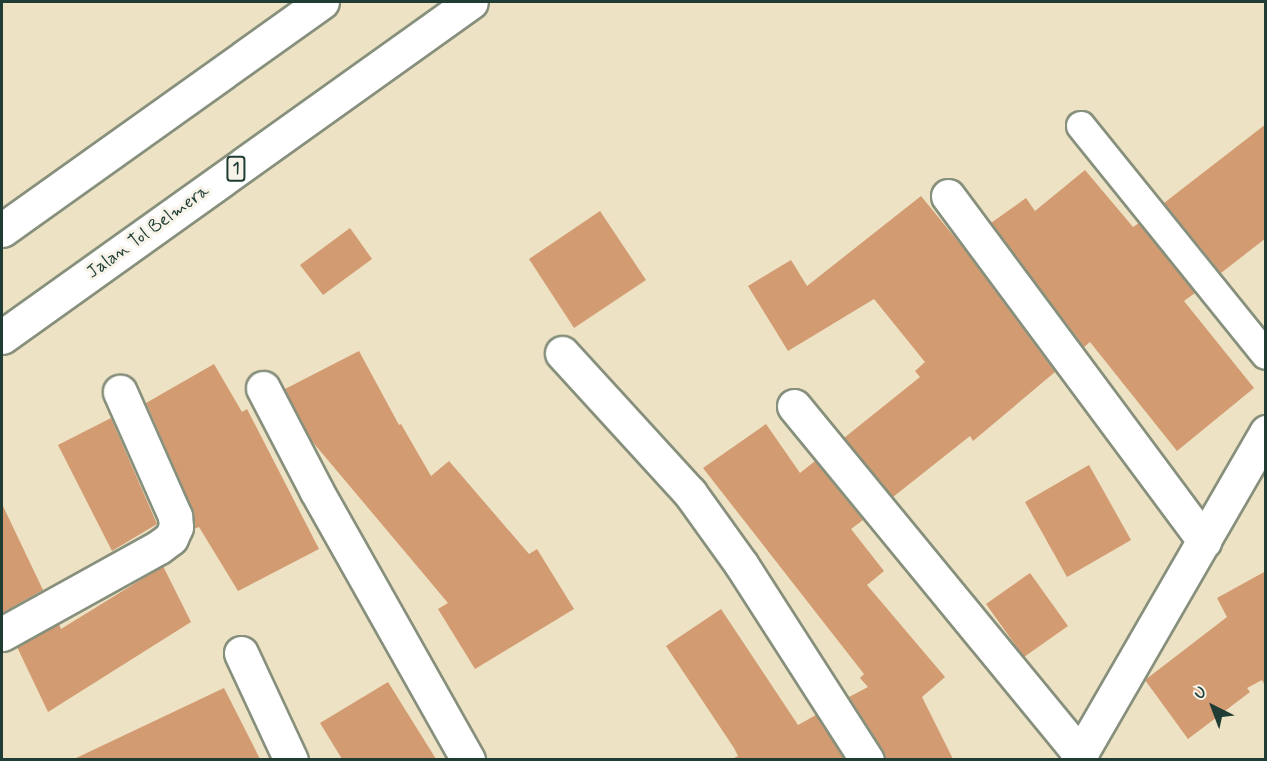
<!DOCTYPE html>
<style>
body{margin:0}
#map{position:relative;width:1267px;height:761px;overflow:hidden;background:#ede2c3;font-family:Mynerve,sans-serif}
div>[style]{position:absolute}
[style*='--x']{left:calc(var(--x)*1px);top:calc(var(--y)*1px);width:calc(var(--w)*1px);rotate:calc(var(--a)*1deg)}
.building>*{inset:0;background:#d39b72}
.roads{filter:drop-shadow(2px 0 #86907c) drop-shadow(-2px 0 #86907c) drop-shadow(0 2px #86907c) drop-shadow(0 -2px #86907c)}
.lane>*{height:28px;margin:-14px;padding:0 14px;transform-origin:14px;border-radius:14px;background:#fff}
.street>*{height:33px;margin:-16.5px;padding:0 16.5px;transform-origin:16.5px;border-radius:16.5px;background:#fff}
.highway>*{height:33px;margin:-16.5px;padding:0 16.5px;transform-origin:16.5px;border-radius:16.5px;background:#fff}
span{translate:-50% -50%;white-space:nowrap;text-align:center;line-height:1.15;-webkit-text-stroke:6px #f7f3e8;paint-order:stroke}
.shield-label span{padding:2px 4px;background:#f7f3e8;border:2px solid;border-radius:4px;-webkit-text-stroke-width:0}
.shield-label{font-size:16px;color:#1f3d34;font-weight:700}
.street-label{font-size:18px;color:#1f3d34}
.frame{position:absolute;inset:0;border:3px solid #1f3d34;pointer-events:none}
.north{position:absolute;left:1183px;top:677px;width:60px;height:60px;-webkit-text-stroke:4px #f7f3e8;paint-order:stroke;rotate:318deg;font-size:16px;font-weight:700;line-height:24px;text-align:center;color:#1f3d34}
.north::after{content:'';display:block;margin:auto;width:21px;height:27px;background:#1f3d34;clip-path:polygon(50% 0,100% 100%,50% 72%,0 100%)}
</style>
<div id="map">
<div class="building">
<i style="clip-path:polygon(1266px 124px,1266px 238px,1221px 273px,1164px 203px)"></i>
<i style="clip-path:polygon(1085px 170px,1133px 227px,1139px 223px,1195px 293px,1184px 301px,1254px 388px,1177px 451px,1090px 342px,1084px 347px,991px 223px,1026px 198px,1035px 211px)"></i>
<i style="clip-path:polygon(921px 196px,961px 245px,1055px 372px,973px 441px,970px 436px,893px 497px,844px 438px,920px 377px,915px 371px,925px 362px,874px 299px,788px 351px,748px 286px,791px 260px,807px 286px)"></i>
<i style="clip-path:polygon(600px 211px,646px 280px,574px 328px,529px 259px)"></i>
<i style="clip-path:polygon(350px 228px,372px 259px,323px 295px,300px 265px)"></i>
<i style="clip-path:polygon(359px 351px,399px 425px,401px 424px,431px 476px,449px 461px,529px 554px,537px 549px,574px 609px,475px 669px,438px 609px,448px 603px,311px 440px,285px 389px)"></i>
<i style="clip-path:polygon(214px 364px,242px 412px,247px 409px,319px 549px,238px 591px,199px 527px,194px 529px,192px 508px,146px 403px)"></i>
<i style="clip-path:polygon(111px 418px,157px 524px,112px 551px,58px 445px)"></i>
<i style="clip-path:polygon(766px 424px,800px 473px,815px 461px,863px 520px,851px 529px,884px 571px,867px 585px,945px 677px,922px 697px,953px 759px,886px 759px,883px 750px,849px 697px,868px 687px,860px 678px,864px 674px,703px 468px)"></i>
<i style="clip-path:polygon(1089px 465px,1131px 540px,1067px 577px,1025px 502px)"></i>
<i style="clip-path:polygon(2px 504px,43px 590px,2px 613px)"></i>
<i style="clip-path:polygon(163px 566px,191px 622px,48px 712px,17px 647px,59px 624px,61px 629px)"></i>
<i style="clip-path:polygon(1266px 571px,1266px 687px,1262px 680px,1247px 688px,1250px 692px,1188px 739px,1145px 680px,1227px 617px,1217px 598px)"></i>
<i style="clip-path:polygon(1030px 573px,1068px 626px,1024px 657px,986px 604px)"></i>
<i style="clip-path:polygon(721px 609px,798px 725px,816px 715px,844px 759px,732px 759px,738px 756px,734px 748px,666px 646px)"></i>
<i style="clip-path:polygon(388px 682px,436px 759px,342px 759px,320px 723px)"></i>
<i style="clip-path:polygon(224px 688px,260px 759px,74px 759px)"></i>
</div>
<div class="roads">
<div class="lane">
<i style="--x:1081;--y:126;--w:294;--a:51.1"></i>
</div>
<div class="street">
<i style="--x:948;--y:196;--w:430;--a:53.4"></i>
<i style="--x:562;--y:353;--w:190;--a:47.6"></i>
<i style="--x:690;--y:493;--w:87;--a:54.3"></i>
<i style="--x:741;--y:564;--w:233;--a:57.3"></i>
<i style="--x:263;--y:388;--w:115;--a:62.5"></i>
<i style="--x:316;--y:490;--w:310;--a:60.6"></i>
<i style="--x:794;--y:406;--w:453;--a:50.6"></i>
<i style="--x:2;--y:634;--w:179;--a:-29"></i>
<i style="--x:159;--y:547;--w:15;--a:-37"></i>
<i style="--x:171;--y:538;--w:12;--a:-66"></i>
<i style="--x:176;--y:527;--w:11;--a:-95"></i>
<i style="--x:175;--y:516;--w:136;--a:-113.9"></i>
<i style="--x:241;--y:653;--w:118;--a:65"></i>
<i style="--x:1077;--y:760;--w:379;--a:-60"></i>
</div>
<div class="highway">
<i style="--x:2;--y:230;--w:393;--a:-35.5"></i>
<i style="--x:2;--y:337;--w:576;--a:-35.54"></i>
</div>
</div>
<div class="shield-label">
<span style="left:236px;top:169px">1</span>
</div>
<div class="street-label">
<span style="left:148px;top:232px;rotate:-36deg">Jalan Tol Belmera</span>
</div>
<div class="frame"></div>
<div class="north">U</div>
</div>
